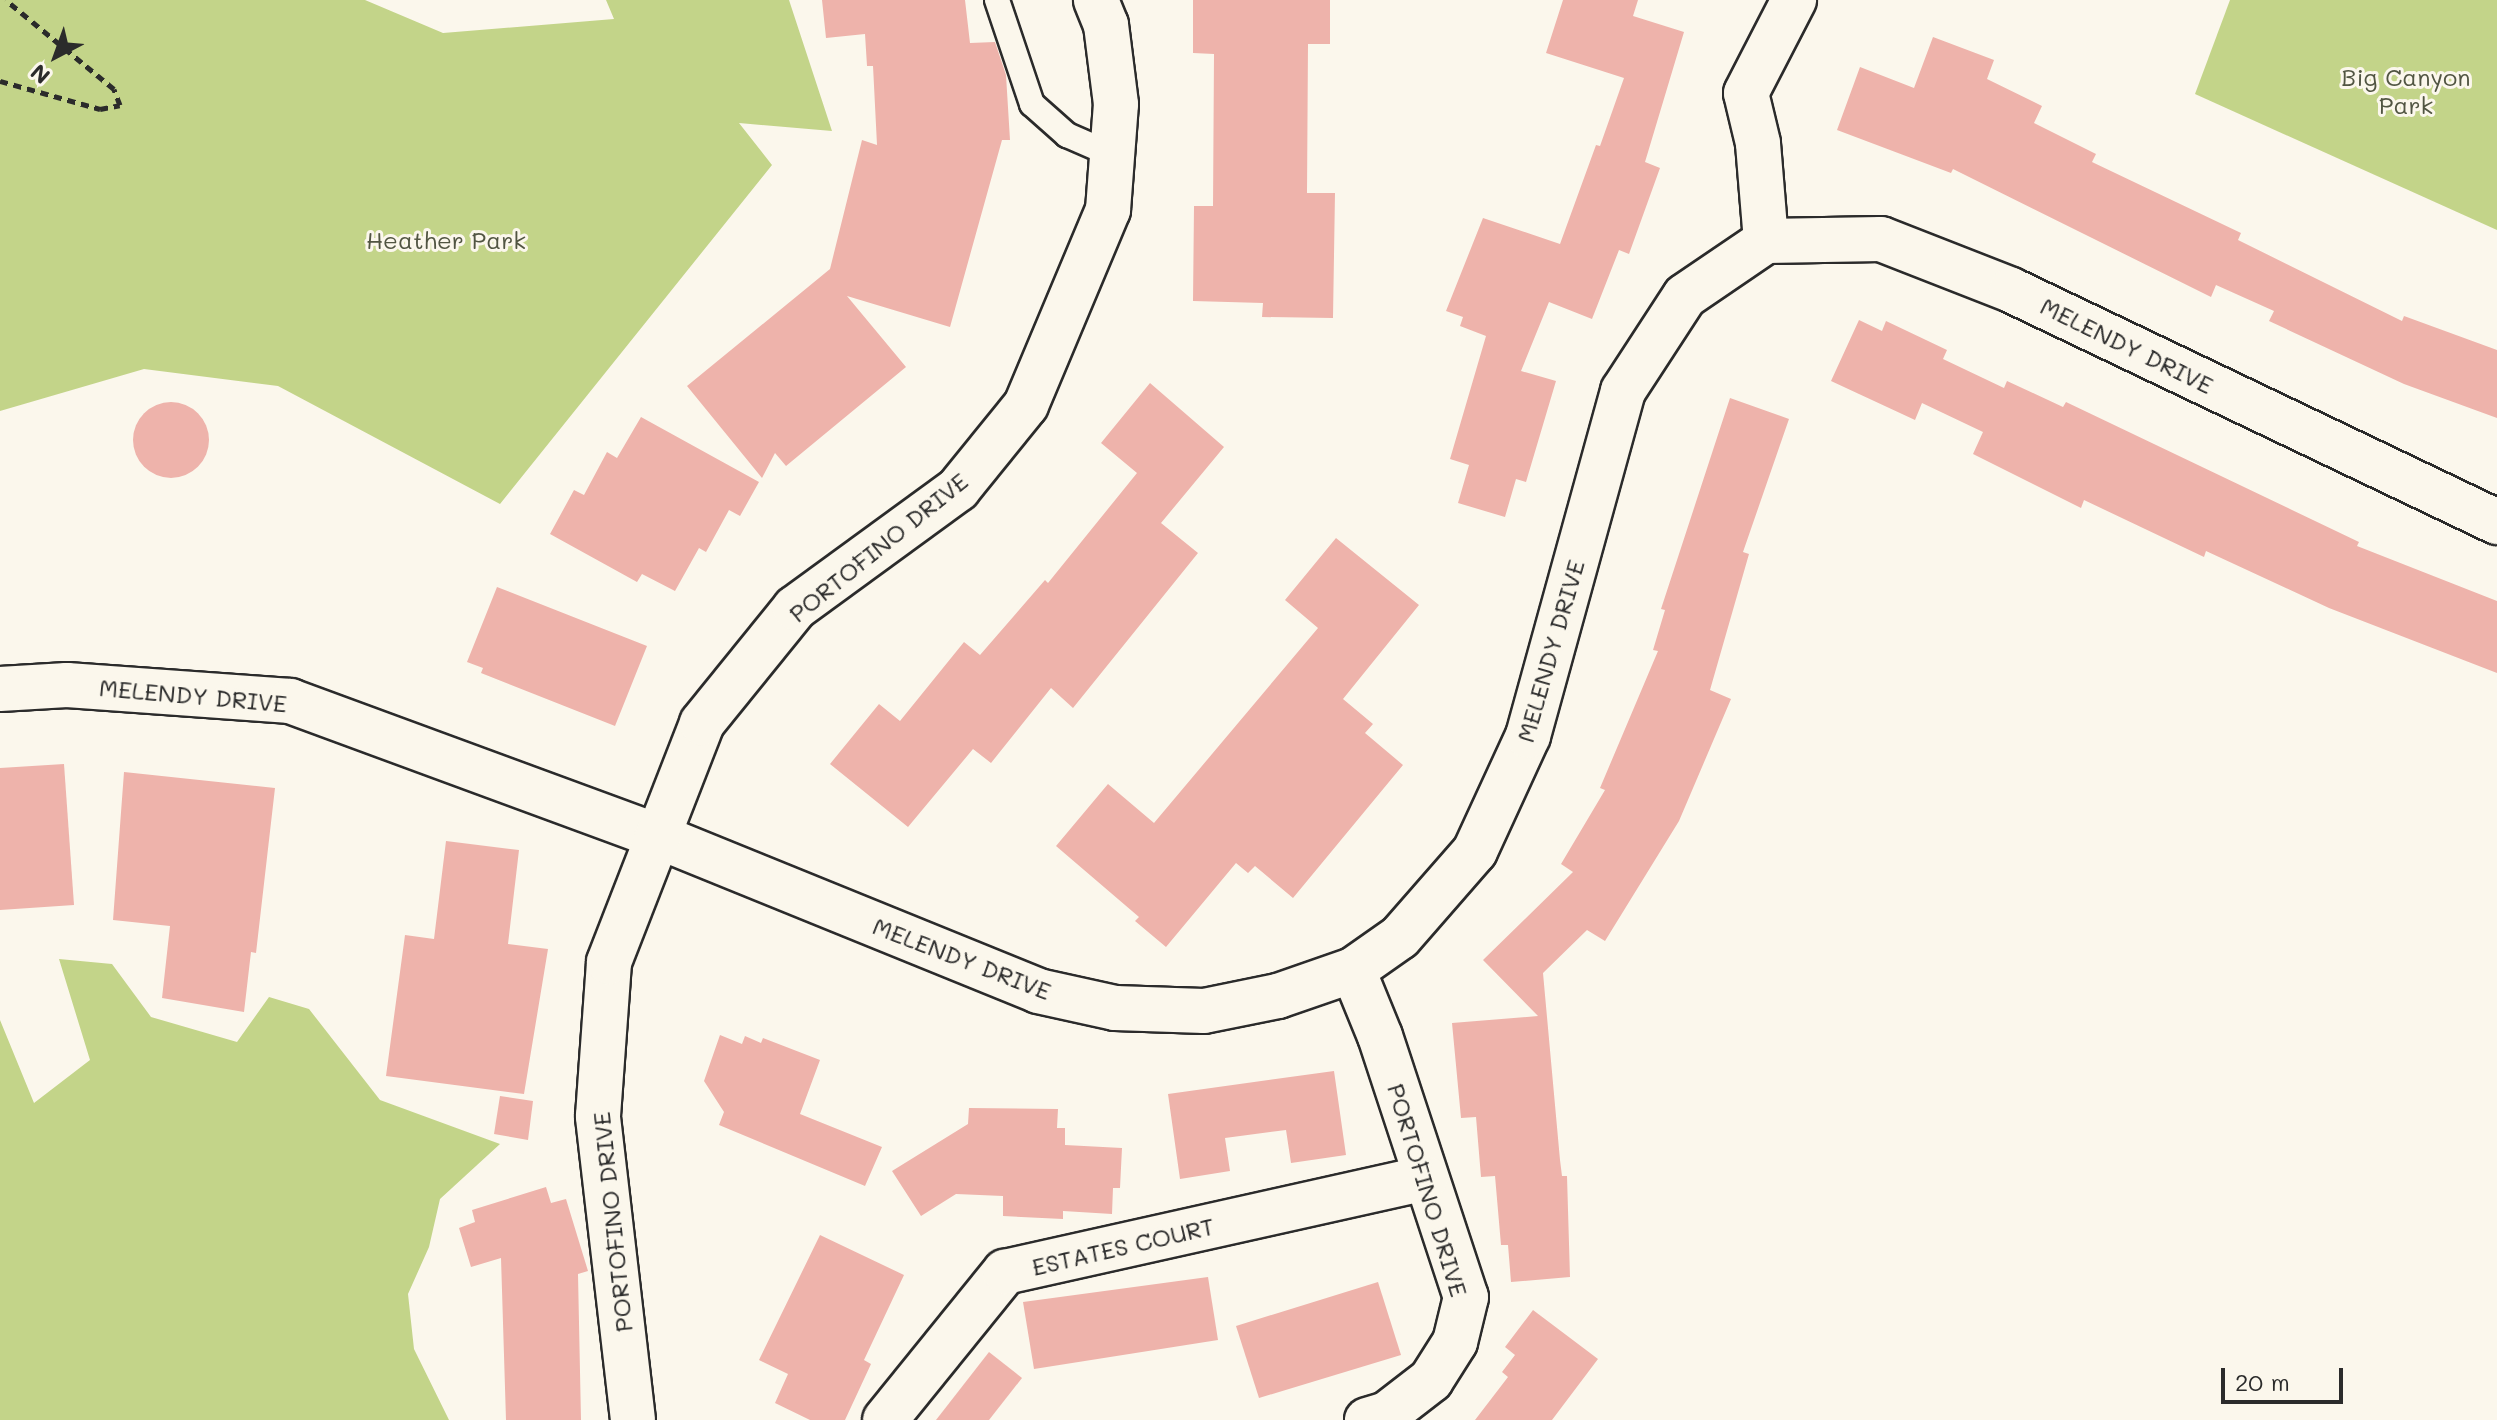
<!DOCTYPE html>
<style>
body{margin:0}
#map{position:relative;width:2497px;height:1420px;overflow:hidden;background:#fbf7ec;font-family:Mali,sans-serif}
div>[style]{position:absolute}
[style*='--x']{left:calc(var(--x)*1px);top:calc(var(--y)*1px);width:calc(var(--w)*1px);rotate:calc(var(--a)*1deg)}
.green>*{inset:0;background:#c3d489}
.building>*{inset:0;background:#eeb3ab}
.round{border-radius:50%}
.path>*{height:5px;margin-top:-2.5px;transform-origin:0;background:repeating-linear-gradient(90deg,#2b2b2b 0 8px,transparent 0 14px)}
.roads{filter:drop-shadow(2px 0 #2b2b2b) drop-shadow(-2px 0 #2b2b2b) drop-shadow(0 2px #2b2b2b) drop-shadow(0 -2px #2b2b2b)}
.lane>*{height:24px;margin:-12px;padding:0 12px;transform-origin:12px;border-radius:12px;background:#fbf7ec}
.street>*{height:44px;margin:-22px;padding:0 22px;transform-origin:22px;border-radius:22px;background:#fbf7ec}
span{translate:-50% -50%;white-space:nowrap;text-align:center;line-height:1.15;-webkit-text-stroke:6px #fbf7ec;paint-order:stroke}
.park-label{font-size:24px;color:#515542}
.street-label{font-size:24px;color:#2b2b2b}
.north{position:absolute;left:16px;top:16px;width:80px;height:80px;-webkit-text-stroke:6px #fbf7ec;paint-order:stroke;rotate:221deg;font-size:22px;font-weight:700;line-height:32px;text-align:center;color:#2b2b2b}
.north::after{content:'';display:block;margin:auto;width:28px;height:36px;background:#2b2b2b;clip-path:polygon(50% 0,100% 100%,50% 72%,0 100%)}
.scale{position:absolute;left:2221px;top:1368px;width:122px;height:36px;box-sizing:border-box;border:4px solid #2b2b2b;border-top:0;padding-left:10px;font-size:24px;line-height:28px;white-space:nowrap;color:#2b2b2b;-webkit-text-stroke:6px #fbf7ec;paint-order:stroke}
</style>
<div id="map">
<div class="green">
<i style="clip-path:polygon(0 0,365px 0,443px 33px,614px 19px,606px 0,789px 0,832px 131px,739px 123px,772px 165px,500px 504px,278px 386px,144px 369px,0 411px)"></i>
<i style="clip-path:polygon(2230px 0,2497px 0,2497px 230px,2195px 94px)"></i>
<i style="clip-path:polygon(59px 959px,112px 964px,151px 1017px,237px 1042px,269px 997px,309px 1009px,380px 1100px,500px 1144px,440px 1199px,429px 1247px,408px 1294px,414px 1349px,449px 1420px,0 1420px,0 1020px,34px 1103px,90px 1060px)"></i>
</div>
<div class="building">
<i style="clip-path:polygon(822px 0,965px 0,970px 43px,995px 42px,1006px 75px,1010px 140px,1002px 140px,950px 327px,847px 296px,906px 367px,786px 466px,775px 453px,762px 478px,687px 386px,830px 269px,862px 140px,877px 145px,873px 66px,867px 66px,865px 34px,826px 38px)"></i>
<i style="clip-path:polygon(1193px 0,1330px 0,1330px 44px,1308px 44px,1307px 193px,1335px 193px,1333px 318px,1262px 317px,1263px 303px,1193px 301px,1194px 206px,1213px 206px,1214px 54px,1193px 53px)"></i>
<i style="clip-path:polygon(1563px 0,1638px 0,1633px 16px,1684px 32px,1645px 162px,1660px 168px,1629px 254px,1619px 250px,1592px 319px,1549px 302px,1521px 371px,1556px 381px,1526px 482px,1516px 479px,1505px 517px,1458px 503px,1469px 465px,1450px 459px,1486px 336px,1460px 326px,1463px 317px,1446px 311px,1483px 218px,1560px 244px,1596px 145px,1600px 146px,1624px 78px,1546px 53px)"></i>
<i style="clip-path:polygon(1933px 37px,1994px 60px,1987px 79px,2042px 106px,2034px 123px,2096px 154px,2092px 162px,2241px 233px,2238px 240px,2402px 321px,2404px 316px,2497px 350px,2497px 418px,2404px 384px,2269px 321px,2274px 311px,2216px 285px,2211px 297px,1953px 169px,1951px 173px,1837px 130px,1860px 67px,1914px 88px)"></i>
<i style="clip-path:polygon(1859px 320px,1882px 331px,1886px 321px,1947px 350px,1943px 359px,2004px 388px,2007px 381px,2063px 407px,2066px 402px,2359px 542px,2357px 546px,2497px 601px,2497px 673px,2329px 608px,2206px 551px,2204px 557px,2084px 500px,2081px 508px,1973px 454px,1983px 432px,1922px 403px,1915px 420px,1831px 381px)"></i>
<i style="clip-path:polygon(1150px 383px,1224px 447px,1161px 523px,1198px 553px,1073px 708px,1051px 688px,991px 763px,973px 749px,908px 827px,830px 764px,879px 704px,900px 721px,964px 642px,980px 655px,1045px 580px,1048px 583px,1137px 473px,1101px 443px)"></i>
<i style="clip-path:polygon(1730px 398px,1789px 419px,1743px 552px,1749px 554px,1710px 690px,1731px 699px,1679px 821px,1605px 941px,1587px 930px,1543px 973px,1560px 1160px,1562px 1176px,1567px 1176px,1570px 1277px,1511px 1282px,1508px 1245px,1501px 1245px,1495px 1176px,1481px 1177px,1476px 1117px,1461px 1118px,1452px 1023px,1538px 1016px,1483px 960px,1573px 872px,1561px 864px,1605px 790px,1600px 788px,1658px 651px,1653px 650px,1665px 610px,1661px 609px)"></i>
<i class="round" style="left:133px;top:402px;width:76px;height:76px"></i>
<i style="clip-path:polygon(641px 417px,759px 482px,740px 516px,729px 510px,706px 552px,699px 548px,675px 591px,642px 574px,637px 582px,550px 534px,574px 490px,584px 495px,607px 452px,617px 458px)"></i>
<i style="clip-path:polygon(1336px 538px,1419px 605px,1343px 699px,1373px 724px,1365px 733px,1403px 765px,1293px 898px,1255px 866px,1248px 873px,1236px 863px,1166px 947px,1135px 921px,1139px 917px,1056px 846px,1108px 784px,1154px 823px,1318px 628px,1285px 600px)"></i>
<i style="clip-path:polygon(497px 587px,647px 646px,615px 726px,481px 673px,483px 668px,467px 662px)"></i>
<i style="clip-path:polygon(64px 764px,74px 905px,0 910px,0 768px)"></i>
<i style="clip-path:polygon(124px 772px,275px 788px,256px 953px,251px 952px,244px 1012px,162px 998px,170px 926px,113px 920px)"></i>
<i style="clip-path:polygon(446px 841px,519px 850px,508px 944px,548px 949px,524px 1094px,386px 1076px,405px 935px,434px 939px)"></i>
<i style="clip-path:polygon(720px 1035px,742px 1044px,745px 1036px,761px 1043px,763px 1038px,820px 1060px,800px 1114px,882px 1147px,865px 1186px,719px 1125px,724px 1112px,704px 1081px)"></i>
<i style="clip-path:polygon(1334px 1071px,1346px 1155px,1291px 1163px,1286px 1130px,1225px 1138px,1230px 1171px,1180px 1179px,1168px 1094px)"></i>
<i style="clip-path:polygon(500px 1096px,533px 1101px,528px 1140px,494px 1134px)"></i>
<i style="clip-path:polygon(969px 1108px,1058px 1109px,1057px 1128px,1065px 1128px,1065px 1145px,1122px 1148px,1120px 1188px,1113px 1188px,1112px 1214px,1063px 1211px,1063px 1219px,1003px 1216px,1003px 1196px,956px 1194px,921px 1216px,892px 1171px,968px 1124px)"></i>
<i style="clip-path:polygon(546px 1187px,551px 1203px,566px 1199px,588px 1271px,578px 1274px,581px 1420px,506px 1420px,501px 1258px,471px 1267px,459px 1228px,475px 1222px,472px 1210px)"></i>
<i style="clip-path:polygon(820px 1235px,904px 1275px,864px 1360px,871px 1364px,845px 1420px,810px 1420px,775px 1403px,788px 1374px,759px 1360px)"></i>
<i style="clip-path:polygon(1208px 1277px,1218px 1340px,1034px 1369px,1023px 1302px)"></i>
<i style="clip-path:polygon(1378px 1282px,1401px 1355px,1259px 1398px,1236px 1326px)"></i>
<i style="clip-path:polygon(1533px 1310px,1598px 1359px,1552px 1420px,1475px 1420px,1508px 1377px,1502px 1372px,1515px 1355px,1505px 1347px)"></i>
<i style="clip-path:polygon(989px 1352px,1022px 1378px,989px 1420px,936px 1420px)"></i>
</div>
<div class="path">
<i style="--x:0;--y:81;--w:104;--a:15.6"></i>
<i style="--x:100;--y:109;--w:20;--a:-11"></i>
<i style="--x:120;--y:105;--w:17;--a:-111"></i>
<i style="--x:114;--y:89;--w:140;--a:-140.5"></i>
</div>
<div class="roads">
<div class="lane">
<i style="--x:997;--y:0;--w:110;--a:71.4"></i>
<i style="--x:1032;--y:104;--w:47;--a:41.5"></i>
<i style="--x:1067;--y:135;--w:52;--a:23.6"></i>
</div>
<div class="street">
<i style="--x:1766;--y:241;--w:98;--a:-94.7"></i>
<i style="--x:1758;--y:143;--w:51;--a:-103.5"></i>
<i style="--x:1746;--y:93;--w:105;--a:-62.7"></i>
<i style="--x:0;--y:689;--w:67;--a:-3.4"></i>
<i style="--x:67;--y:685;--w:224;--a:4.1"></i>
<i style="--x:290;--y:701;--w:391;--a:20.2"></i>
<i style="--x:657;--y:836;--w:411;--a:22.1"></i>
<i style="--x:1038;--y:991;--w:79;--a:12.4"></i>
<i style="--x:1115;--y:1008;--w:89;--a:1.9"></i>
<i style="--x:1204;--y:1011;--w:76;--a:-11.5"></i>
<i style="--x:1278;--y:996;--w:79;--a:-19.1"></i>
<i style="--x:1353;--y:970;--w:57;--a:-35.1"></i>
<i style="--x:1400;--y:937;--w:114;--a:-48.9"></i>
<i style="--x:1475;--y:851;--w:127;--a:-65.3"></i>
<i style="--x:1528;--y:736;--w:358;--a:-74.6"></i>
<i style="--x:1623;--y:391;--w:113;--a:-56.9"></i>
<i style="--x:1685;--y:296;--w:98;--a:-34.2"></i>
<i style="--x:1766;--y:241;--w:115;--a:-1"></i>
<i style="--x:1881;--y:239;--w:140;--a:21.4"></i>
<i style="--x:2011;--y:290;--w:539;--a:25.52"></i>
<i style="--x:1353;--y:970;--w:71;--a:67.8"></i>
<i style="--x:1380;--y:1036;--w:275;--a:71.8"></i>
<i style="--x:1466;--y:1297;--w:46;--a:103.7"></i>
<i style="--x:1455;--y:1342;--w:45;--a:122.3"></i>
<i style="--x:1431;--y:1380;--w:56;--a:142.3"></i>
<i style="--x:1387;--y:1414;--w:21;--a:163"></i>
<i style="--x:633;--y:1420;--w:306;--a:-96.6"></i>
<i style="--x:598;--y:1116;--w:154;--a:-85.9"></i>
<i style="--x:609;--y:962;--w:256;--a:-68.7"></i>
<i style="--x:702;--y:723;--w:148;--a:-51"></i>
<i style="--x:795;--y:608;--w:202;--a:-36.1"></i>
<i style="--x:958;--y:489;--w:108;--a:-51"></i>
<i style="--x:1026;--y:405;--w:212;--a:-67.2"></i>
<i style="--x:1108;--y:210;--w:106;--a:-85.7"></i>
<i style="--x:1116;--y:104;--w:80;--a:-97.2"></i>
<i style="--x:1106;--y:25;--w:27;--a:-112"></i>
<i style="--x:885;--y:1420;--w:191;--a:-51"></i>
<i style="--x:1005;--y:1272;--w:431;--a:-12.6"></i>
</div>
</div>
<div class="park-label">
<span style="left:2406px;top:91px">Big Canyon<br>Park</span>
<span style="left:446px;top:240px">Heather Park</span>
</div>
<div class="street-label">
<span style="left:2127px;top:345px;rotate:26deg">MELENDY DRIVE</span>
<span style="left:878px;top:547px;rotate:-39deg">PORTOFINO DRIVE</span>
<span style="left:1550px;top:651px;rotate:-74deg">MELENDY DRIVE</span>
<span style="left:193px;top:695px;rotate:5deg">MELENDY DRIVE</span>
<span style="left:962px;top:958px;rotate:21deg">MELENDY DRIVE</span>
<span style="left:1428px;top:1190px;rotate:73deg">PORTOFINO DRIVE</span>
<span style="left:612px;top:1222px;rotate:-96deg">PORTOFINO DRIVE</span>
<span style="left:1123px;top:1246px;rotate:-13deg">ESTATES COURT</span>
</div>
<div class="north">N</div>
<div class="scale">20 m</div>
</div>
